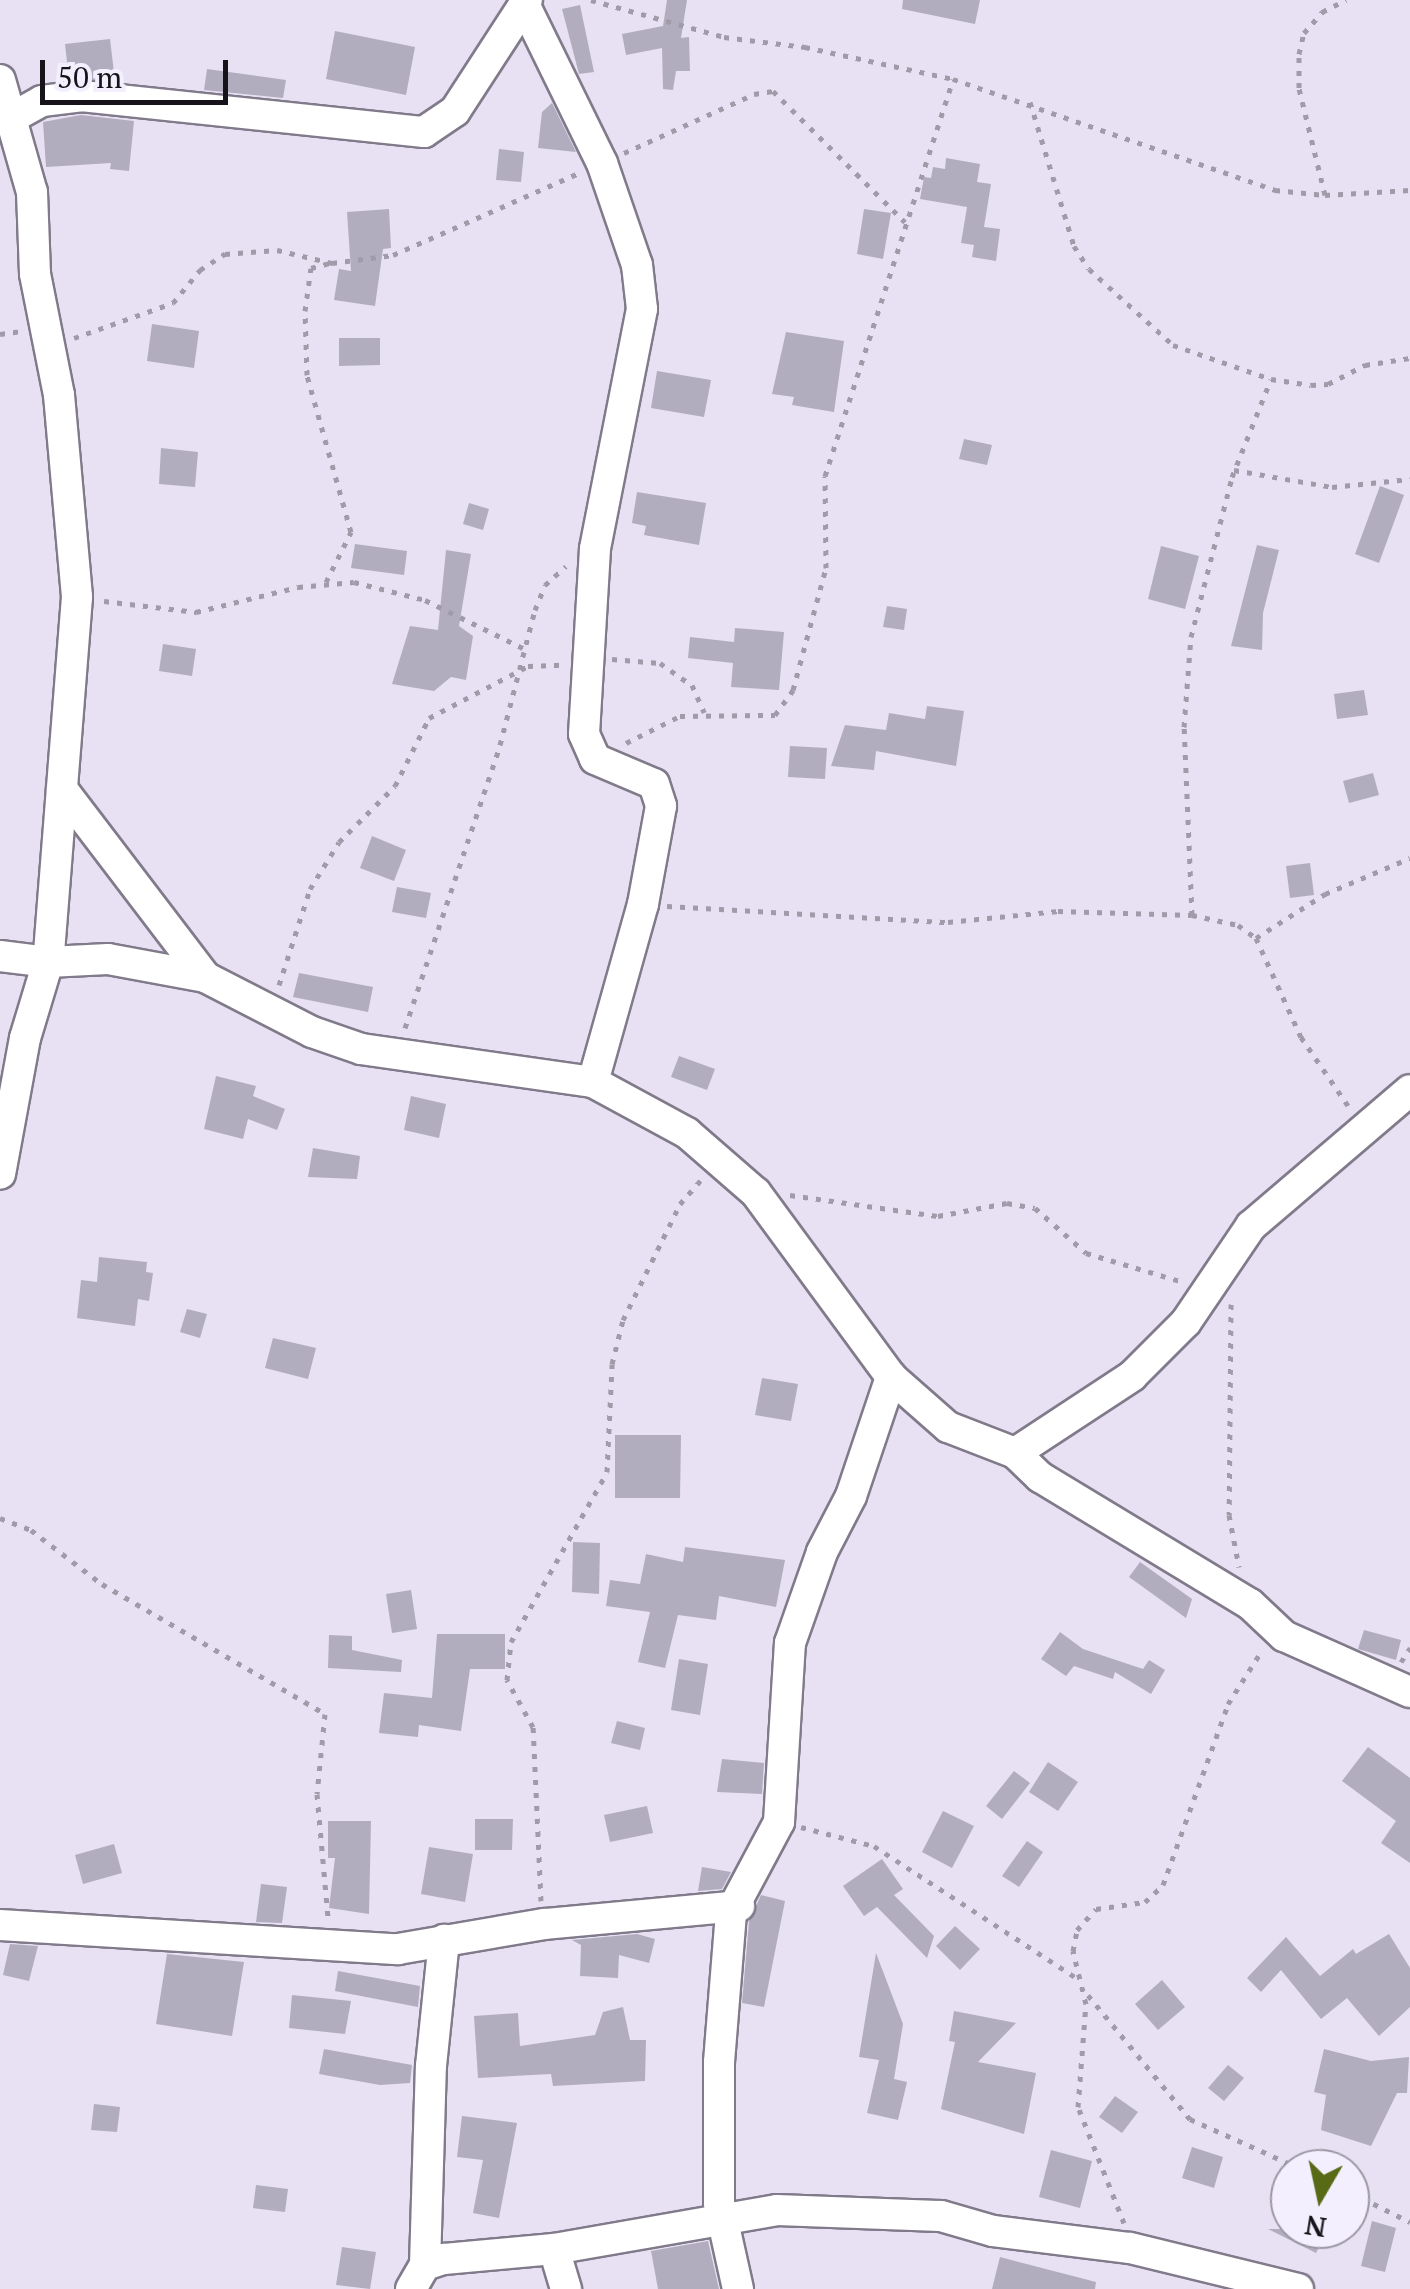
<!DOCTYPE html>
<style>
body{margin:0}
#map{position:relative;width:1410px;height:2289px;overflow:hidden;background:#e7e1f3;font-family:"PT Serif",serif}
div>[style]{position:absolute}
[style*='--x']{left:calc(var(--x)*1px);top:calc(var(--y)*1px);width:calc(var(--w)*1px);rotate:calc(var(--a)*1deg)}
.building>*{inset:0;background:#b2adbe}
.path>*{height:5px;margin-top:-2.5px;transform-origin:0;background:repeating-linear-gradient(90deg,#9f9ba9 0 5px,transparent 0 13px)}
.roads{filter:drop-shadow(2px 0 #807a8a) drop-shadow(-2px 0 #807a8a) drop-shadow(0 2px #807a8a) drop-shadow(0 -2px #807a8a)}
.minor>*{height:30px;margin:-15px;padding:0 15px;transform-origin:15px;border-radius:15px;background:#fff}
span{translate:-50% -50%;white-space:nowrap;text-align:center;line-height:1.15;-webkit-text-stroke:10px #f4effe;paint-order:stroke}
.north{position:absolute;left:1270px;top:2149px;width:100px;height:100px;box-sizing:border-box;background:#f4effe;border:2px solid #9b97a3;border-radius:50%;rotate:189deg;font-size:28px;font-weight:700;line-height:40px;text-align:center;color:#16141a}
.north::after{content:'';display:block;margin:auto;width:35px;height:45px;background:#586a16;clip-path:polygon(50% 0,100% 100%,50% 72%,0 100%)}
.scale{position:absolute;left:40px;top:60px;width:188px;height:45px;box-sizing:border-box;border:5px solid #16141a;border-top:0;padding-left:12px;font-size:30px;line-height:35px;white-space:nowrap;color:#16141a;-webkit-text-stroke:8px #f4effe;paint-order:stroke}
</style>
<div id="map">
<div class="building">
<i style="clip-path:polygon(667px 0,687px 0,681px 38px,689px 37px,690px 71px,676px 71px,673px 90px,663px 89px,662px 48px,626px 55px,622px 34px,663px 26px)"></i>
<i style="clip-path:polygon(903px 0,980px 0,975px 24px,902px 9px)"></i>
<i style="clip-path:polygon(580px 5px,594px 72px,579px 74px,562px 9px)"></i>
<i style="clip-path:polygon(335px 31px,415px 47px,406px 95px,326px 79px)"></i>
<i style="clip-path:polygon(110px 39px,115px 81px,69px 79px,65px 44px)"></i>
<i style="clip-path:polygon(207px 69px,286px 80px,283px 98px,204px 90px)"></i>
<i style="clip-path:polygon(552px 103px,576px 152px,538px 148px,542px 112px)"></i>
<i style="clip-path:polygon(81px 115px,134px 121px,129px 171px,110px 169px,111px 163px,46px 167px,43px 122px)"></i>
<i style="clip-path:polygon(499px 149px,524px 152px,521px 182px,496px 180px)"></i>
<i style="clip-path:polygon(946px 158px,980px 164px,977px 182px,991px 184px,984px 227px,1000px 229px,996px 261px,972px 257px,974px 245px,961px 243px,967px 207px,920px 199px,924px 177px,931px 178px,933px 167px,945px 169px)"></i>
<i style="clip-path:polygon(389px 209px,391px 248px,383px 249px,375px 306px,334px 300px,339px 269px,351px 271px,347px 212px)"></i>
<i style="clip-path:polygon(864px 209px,891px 213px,883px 259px,857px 254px)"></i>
<i style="clip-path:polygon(152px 324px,199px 331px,194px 368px,147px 361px)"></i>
<i style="clip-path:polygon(786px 332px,844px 341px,834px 412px,792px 405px,794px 397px,772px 394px)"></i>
<i style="clip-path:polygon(339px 338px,380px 338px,380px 365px,339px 366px)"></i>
<i style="clip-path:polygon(657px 371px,711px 380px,704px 417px,651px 408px)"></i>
<i style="clip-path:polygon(964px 439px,992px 445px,987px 465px,959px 459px)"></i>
<i style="clip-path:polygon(161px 448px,198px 452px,195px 487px,159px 484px)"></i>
<i style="clip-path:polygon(1380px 486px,1404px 495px,1379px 563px,1355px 554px)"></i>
<i style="clip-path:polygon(637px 492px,706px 503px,699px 545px,644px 535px,646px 526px,632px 523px)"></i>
<i style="clip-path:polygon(469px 503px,489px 509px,483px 530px,463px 524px)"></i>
<i style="clip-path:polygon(355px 544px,407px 551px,404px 575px,351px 568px)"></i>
<i style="clip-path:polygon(1257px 545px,1279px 550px,1263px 613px,1262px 650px,1231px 646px)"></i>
<i style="clip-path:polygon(1161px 546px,1199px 556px,1185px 609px,1148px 599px)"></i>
<i style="clip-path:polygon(446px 550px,471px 554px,459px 626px,473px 636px,466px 680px,451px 677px,434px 691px,392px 684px,410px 626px,438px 630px)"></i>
<i style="clip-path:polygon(887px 606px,907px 609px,904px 630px,883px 627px)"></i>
<i style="clip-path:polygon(735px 628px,784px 632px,779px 690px,731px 687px,733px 663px,688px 658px,690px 637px,734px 642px)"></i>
<i style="clip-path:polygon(163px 644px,196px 649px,192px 676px,159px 671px)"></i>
<i style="clip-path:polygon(1364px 690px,1368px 715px,1337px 719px,1334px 694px)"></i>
<i style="clip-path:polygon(927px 706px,964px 711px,956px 766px,876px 751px,874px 770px,831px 766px,845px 725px,886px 730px,889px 713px,925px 719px)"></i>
<i style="clip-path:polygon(790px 746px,827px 748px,825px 779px,788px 777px)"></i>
<i style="clip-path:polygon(1373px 773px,1379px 795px,1349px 803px,1343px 781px)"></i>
<i style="clip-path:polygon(372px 836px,406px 850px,394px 881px,360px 868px)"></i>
<i style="clip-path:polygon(1310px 863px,1314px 895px,1290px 898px,1286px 866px)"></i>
<i style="clip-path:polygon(397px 887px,431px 893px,426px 918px,392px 912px)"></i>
<i style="clip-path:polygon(299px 973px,373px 987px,368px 1012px,293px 997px)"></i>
<i style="clip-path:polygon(679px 1056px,715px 1069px,707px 1090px,671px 1077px)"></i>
<i style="clip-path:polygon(216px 1076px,256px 1086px,253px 1096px,285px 1109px,277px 1130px,248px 1119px,243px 1139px,204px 1129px)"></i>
<i style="clip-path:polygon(411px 1096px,446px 1104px,439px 1138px,404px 1130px)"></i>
<i style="clip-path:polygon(313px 1148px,360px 1156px,357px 1179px,308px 1177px)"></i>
<i style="clip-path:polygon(99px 1257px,147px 1262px,146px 1272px,153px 1273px,149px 1301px,138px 1299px,135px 1326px,77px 1318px,81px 1280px,97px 1282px)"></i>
<i style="clip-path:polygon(187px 1309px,207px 1314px,200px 1338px,180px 1332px)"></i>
<i style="clip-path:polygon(273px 1338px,316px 1348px,308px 1379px,265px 1368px)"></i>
<i style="clip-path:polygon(762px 1378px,798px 1384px,791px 1421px,755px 1415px)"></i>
<i style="clip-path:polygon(615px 1435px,681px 1435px,680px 1498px,615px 1498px)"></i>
<i style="clip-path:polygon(573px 1542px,600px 1543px,599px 1594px,572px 1592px)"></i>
<i style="clip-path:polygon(685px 1547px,785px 1560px,776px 1607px,719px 1596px,716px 1620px,678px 1615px,665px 1668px,638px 1662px,650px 1612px,606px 1606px,610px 1580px,640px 1584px,646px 1554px,683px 1562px)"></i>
<i style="clip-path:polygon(1140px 1562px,1192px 1599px,1186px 1618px,1129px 1577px)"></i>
<i style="clip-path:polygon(411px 1590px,417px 1629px,392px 1633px,386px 1594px)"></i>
<i style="clip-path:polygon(1364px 1630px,1401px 1640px,1396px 1660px,1358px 1649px)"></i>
<i style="clip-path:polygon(1060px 1632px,1083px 1649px,1143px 1669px,1149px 1660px,1165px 1670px,1151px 1694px,1115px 1672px,1113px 1679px,1074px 1666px,1066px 1676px,1041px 1659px)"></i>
<i style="clip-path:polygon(437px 1634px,505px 1634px,505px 1669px,470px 1669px,461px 1731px,419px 1725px,418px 1737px,379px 1733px,384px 1693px,432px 1698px)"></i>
<i style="clip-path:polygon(329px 1635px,352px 1636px,352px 1650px,402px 1660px,401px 1672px,328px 1668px)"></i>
<i style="clip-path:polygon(679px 1659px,708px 1664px,700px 1715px,671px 1710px)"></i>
<i style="clip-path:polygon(617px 1721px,645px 1728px,640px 1750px,611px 1743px)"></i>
<i style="clip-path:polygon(1368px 1747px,1410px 1778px,1410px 1863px,1381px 1843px,1396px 1821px,1342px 1781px)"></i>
<i style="clip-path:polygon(722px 1759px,764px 1763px,762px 1794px,717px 1792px)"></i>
<i style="clip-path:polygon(1048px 1762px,1078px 1782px,1058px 1811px,1029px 1792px)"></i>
<i style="clip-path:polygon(1014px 1771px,1030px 1783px,1002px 1819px,986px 1806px)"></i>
<i style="clip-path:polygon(647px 1806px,653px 1833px,610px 1842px,604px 1815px)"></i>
<i style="clip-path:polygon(943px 1811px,974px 1826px,952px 1868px,922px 1852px)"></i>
<i style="clip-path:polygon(475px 1819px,513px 1819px,512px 1850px,475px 1850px)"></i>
<i style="clip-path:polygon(328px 1821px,371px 1821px,369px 1914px,329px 1908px,335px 1858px,328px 1858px)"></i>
<i style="clip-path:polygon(1027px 1841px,1043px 1852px,1019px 1887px,1002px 1876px)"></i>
<i style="clip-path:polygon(114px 1844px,122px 1873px,83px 1884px,75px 1855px)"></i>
<i style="clip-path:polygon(429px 1847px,473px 1854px,465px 1902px,421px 1894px)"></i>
<i style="clip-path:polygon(882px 1859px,903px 1889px,894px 1895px,934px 1936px,927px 1958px,877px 1907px,864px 1916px,843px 1886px)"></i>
<i style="clip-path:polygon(702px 1867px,731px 1872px,722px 1889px,698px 1891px)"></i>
<i style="clip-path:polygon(261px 1884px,287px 1887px,282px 1923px,256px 1922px)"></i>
<i style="clip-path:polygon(761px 1895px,785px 1901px,764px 2007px,742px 2003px,749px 1922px)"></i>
<i style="clip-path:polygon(955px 1926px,980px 1949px,960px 1970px,936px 1946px)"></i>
<i style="clip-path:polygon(637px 1934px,655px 1939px,649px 1963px,619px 1955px,618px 1978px,580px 1976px,581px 1945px,572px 1940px)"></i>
<i style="clip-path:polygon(1389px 1934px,1410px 1968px,1410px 2007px,1379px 2036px,1347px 1998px,1321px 2019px,1281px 1970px,1261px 1992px,1247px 1978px,1286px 1937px,1320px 1976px,1353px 1949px,1356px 1954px)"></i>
<i style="clip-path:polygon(10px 1944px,38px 1946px,29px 1981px,3px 1975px)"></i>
<i style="clip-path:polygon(876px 1953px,903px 2024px,894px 2079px,907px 2082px,898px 2120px,867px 2113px,879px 2060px,859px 2057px)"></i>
<i style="clip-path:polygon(167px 1954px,244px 1962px,232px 2036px,156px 2024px)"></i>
<i style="clip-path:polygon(338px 1971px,420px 1986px,418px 2007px,335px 1991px)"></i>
<i style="clip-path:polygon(1162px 1980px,1185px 2007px,1158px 2030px,1135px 2004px)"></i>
<i style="clip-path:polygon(292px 1995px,351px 2001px,345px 2034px,289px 2028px)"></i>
<i style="clip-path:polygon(623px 2007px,630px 2040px,646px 2040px,645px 2081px,553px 2086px,551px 2074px,478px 2078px,474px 2016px,518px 2013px,520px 2046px,595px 2035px,603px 2012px)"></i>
<i style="clip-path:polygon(954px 2011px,1016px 2023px,978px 2062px,1036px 2073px,1024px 2134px,941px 2109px,955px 2042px,949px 2041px)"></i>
<i style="clip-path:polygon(324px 2049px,412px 2065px,410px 2083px,380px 2085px,319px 2074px)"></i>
<i style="clip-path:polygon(1324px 2049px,1371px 2061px,1409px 2057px,1407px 2093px,1397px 2093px,1371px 2146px,1321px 2130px,1326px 2095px,1314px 2092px)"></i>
<i style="clip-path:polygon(1228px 2065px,1244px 2078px,1224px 2101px,1208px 2088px)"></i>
<i style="clip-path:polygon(1115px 2096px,1138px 2112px,1122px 2133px,1099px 2117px)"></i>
<i style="clip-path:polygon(94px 2104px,120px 2107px,117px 2132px,91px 2130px)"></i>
<i style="clip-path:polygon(462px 2116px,517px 2123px,499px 2218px,473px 2213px,483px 2160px,457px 2157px)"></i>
<i style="clip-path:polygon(1192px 2147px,1223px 2157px,1214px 2188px,1182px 2178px)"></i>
<i style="clip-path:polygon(1051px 2150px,1092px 2161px,1080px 2208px,1039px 2197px)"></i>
<i style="clip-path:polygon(256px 2185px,288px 2189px,285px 2212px,253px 2208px)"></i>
<i style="clip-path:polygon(1372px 2221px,1396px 2228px,1385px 2272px,1361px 2266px)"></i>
<i style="clip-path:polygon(1268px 2229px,1328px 2229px,1316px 2253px)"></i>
<i style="clip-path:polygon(708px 2241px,719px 2289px,658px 2289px,651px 2251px)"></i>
<i style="clip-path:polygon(342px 2247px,376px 2252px,370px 2289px,336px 2285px)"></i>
<i style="clip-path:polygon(1000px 2257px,1096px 2282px,1095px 2289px,992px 2289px)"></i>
</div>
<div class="path">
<i style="--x:591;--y:0;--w:138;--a:15.5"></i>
<i style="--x:724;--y:37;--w:82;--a:7"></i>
<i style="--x:805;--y:47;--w:151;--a:12.2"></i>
<i style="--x:953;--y:79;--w:341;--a:19"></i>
<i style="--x:1275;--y:190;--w:50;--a:5.7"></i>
<i style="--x:1325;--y:195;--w:85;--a:-3.4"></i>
<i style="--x:1030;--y:102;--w:151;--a:73"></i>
<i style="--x:1074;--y:246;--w:27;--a:57"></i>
<i style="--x:1089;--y:269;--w:113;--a:42.1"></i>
<i style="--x:1173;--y:345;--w:104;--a:19.1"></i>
<i style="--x:1271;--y:379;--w:40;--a:8.5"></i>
<i style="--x:1311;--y:385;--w:17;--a:-3"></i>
<i style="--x:1328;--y:384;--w:42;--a:-27.2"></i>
<i style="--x:1365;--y:365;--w:46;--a:-8.8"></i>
<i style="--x:624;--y:153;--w:143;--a:-24.4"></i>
<i style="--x:754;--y:94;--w:19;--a:-9"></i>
<i style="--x:773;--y:91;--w:186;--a:44.8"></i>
<i style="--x:1325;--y:195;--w:110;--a:-103.7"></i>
<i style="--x:1299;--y:88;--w:34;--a:-90"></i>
<i style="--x:1299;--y:54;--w:22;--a:-77"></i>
<i style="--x:1304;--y:33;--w:28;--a:-49"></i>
<i style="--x:1322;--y:12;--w:27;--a:-27"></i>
<i style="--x:0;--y:334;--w:22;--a:-8"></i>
<i style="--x:74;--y:338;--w:105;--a:-19.5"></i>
<i style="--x:173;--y:303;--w:43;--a:-50.7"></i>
<i style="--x:200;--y:270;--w:30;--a:-33"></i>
<i style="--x:225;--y:254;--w:52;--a:-4.4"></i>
<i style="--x:277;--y:250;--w:57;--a:13.3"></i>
<i style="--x:332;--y:263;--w:62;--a:-7.5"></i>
<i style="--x:393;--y:255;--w:201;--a:-23.8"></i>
<i style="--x:1234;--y:470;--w:99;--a:9.8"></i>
<i style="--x:1332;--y:487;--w:78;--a:-5.9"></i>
<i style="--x:326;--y:582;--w:56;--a:-63.4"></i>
<i style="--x:351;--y:532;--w:163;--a:-105.7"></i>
<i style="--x:307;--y:375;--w:64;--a:-91.8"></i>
<i style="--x:305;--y:311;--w:43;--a:-82.1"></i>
<i style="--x:311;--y:268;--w:20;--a:-15"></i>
<i style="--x:104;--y:601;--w:93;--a:6.8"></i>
<i style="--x:196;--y:612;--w:105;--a:-13.8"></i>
<i style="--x:298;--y:587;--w:56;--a:-5.1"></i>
<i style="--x:354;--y:582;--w:73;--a:14.2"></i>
<i style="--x:425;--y:600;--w:114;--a:26.1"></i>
<i style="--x:612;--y:659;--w:48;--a:4.8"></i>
<i style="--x:660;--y:663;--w:39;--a:35"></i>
<i style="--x:692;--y:685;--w:30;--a:66"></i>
<i style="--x:626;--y:743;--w:60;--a:-26.6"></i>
<i style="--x:680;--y:716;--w:95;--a:-0.6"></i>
<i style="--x:775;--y:715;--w:31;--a:-54"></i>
<i style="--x:793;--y:690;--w:126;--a:-74.9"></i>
<i style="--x:826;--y:568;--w:92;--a:-90.6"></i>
<i style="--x:825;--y:476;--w:417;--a:-72.1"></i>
<i style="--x:667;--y:906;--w:281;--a:3.3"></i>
<i style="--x:948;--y:922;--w:111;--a:-5.7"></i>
<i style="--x:1058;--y:911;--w:134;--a:1.7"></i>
<i style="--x:1192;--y:915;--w:47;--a:12.3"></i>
<i style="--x:1238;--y:925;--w:22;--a:36"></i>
<i style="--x:1256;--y:938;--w:109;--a:65.6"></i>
<i style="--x:1301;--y:1037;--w:85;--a:55.6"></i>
<i style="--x:1192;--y:915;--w:188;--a:-92.4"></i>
<i style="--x:1184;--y:727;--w:90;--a:-85.6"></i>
<i style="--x:1191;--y:637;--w:165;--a:-75.6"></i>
<i style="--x:1232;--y:477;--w:105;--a:-68.3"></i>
<i style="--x:1256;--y:938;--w:82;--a:-32.5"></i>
<i style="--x:1325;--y:894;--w:92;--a:-23"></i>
<i style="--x:279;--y:985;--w:101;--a:-72.1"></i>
<i style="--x:310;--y:889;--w:55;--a:-58.3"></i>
<i style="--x:339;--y:842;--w:79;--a:-45"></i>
<i style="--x:395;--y:786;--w:76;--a:-63.4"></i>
<i style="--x:429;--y:718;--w:112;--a:-27.7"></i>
<i style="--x:528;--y:666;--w:34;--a:-2"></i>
<i style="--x:405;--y:1028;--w:299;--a:-71.4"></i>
<i style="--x:500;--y:745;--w:139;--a:-75.5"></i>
<i style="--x:535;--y:610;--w:27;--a:-68"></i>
<i style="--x:545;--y:585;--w:28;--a:-42"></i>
<i style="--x:790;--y:1195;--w:149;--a:8.1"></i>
<i style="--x:938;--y:1216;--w:70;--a:-10.7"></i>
<i style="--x:1007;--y:1203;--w:28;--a:10"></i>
<i style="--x:1035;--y:1208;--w:68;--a:41.4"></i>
<i style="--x:1086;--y:1253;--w:101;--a:16.6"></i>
<i style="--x:1231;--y:1304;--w:211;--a:90.5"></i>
<i style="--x:1229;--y:1515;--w:53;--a:79.1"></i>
<i style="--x:0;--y:1518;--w:33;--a:21"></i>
<i style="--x:31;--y:1530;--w:89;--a:37.3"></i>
<i style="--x:102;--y:1584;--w:258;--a:30.2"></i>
<i style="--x:325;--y:1714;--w:80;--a:95.7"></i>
<i style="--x:317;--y:1794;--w:124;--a:84.9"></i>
<i style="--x:1401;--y:1662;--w:17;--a:-57"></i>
<i style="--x:801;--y:1827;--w:75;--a:14.6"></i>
<i style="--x:874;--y:1846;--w:244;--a:33.1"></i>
<i style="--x:541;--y:1901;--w:174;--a:-92.6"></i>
<i style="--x:533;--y:1727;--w:54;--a:-119"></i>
<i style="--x:507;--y:1680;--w:38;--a:-84"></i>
<i style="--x:511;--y:1642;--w:195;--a:-60.5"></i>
<i style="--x:607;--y:1472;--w:108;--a:-87.3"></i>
<i style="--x:612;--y:1364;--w:45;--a:-76"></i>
<i style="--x:623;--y:1320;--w:129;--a:-63.8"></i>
<i style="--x:680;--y:1204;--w:33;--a:-49"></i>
<i style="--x:1088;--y:1995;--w:161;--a:50.6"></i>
<i style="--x:1190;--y:2119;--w:122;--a:24.2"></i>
<i style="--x:1350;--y:2192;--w:67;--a:26.6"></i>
<i style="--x:1124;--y:2223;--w:125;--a:-111.6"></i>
<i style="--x:1078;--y:2107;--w:103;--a:-85.6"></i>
<i style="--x:1086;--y:2004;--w:55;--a:-103.8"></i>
<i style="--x:1073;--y:1951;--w:21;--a:-79"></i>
<i style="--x:1077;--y:1930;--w:28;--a:-48"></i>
<i style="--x:1096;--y:1909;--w:49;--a:-8.1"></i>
<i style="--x:1145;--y:1902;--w:25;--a:-43"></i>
<i style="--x:1163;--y:1885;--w:192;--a:-70.2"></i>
<i style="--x:1228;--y:1704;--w:62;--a:-57.6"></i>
</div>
<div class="roads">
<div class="minor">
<i style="--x:524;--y:4;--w:177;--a:63.9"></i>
<i style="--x:602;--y:163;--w:108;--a:71.1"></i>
<i style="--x:637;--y:265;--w:44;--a:83.5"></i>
<i style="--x:642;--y:309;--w:245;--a:101.1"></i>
<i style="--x:595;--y:549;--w:185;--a:93.4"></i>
<i style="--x:584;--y:734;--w:27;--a:66"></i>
<i style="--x:595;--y:759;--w:64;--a:23"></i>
<i style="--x:654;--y:784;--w:23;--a:72"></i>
<i style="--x:661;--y:806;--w:100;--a:100.4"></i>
<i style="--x:643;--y:904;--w:185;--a:105.7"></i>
<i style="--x:0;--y:80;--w:116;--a:74.1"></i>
<i style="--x:32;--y:192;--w:82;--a:87.9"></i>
<i style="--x:35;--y:274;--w:123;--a:78.8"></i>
<i style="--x:59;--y:395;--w:203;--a:84.9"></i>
<i style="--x:77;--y:597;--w:366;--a:94.5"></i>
<i style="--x:48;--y:962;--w:79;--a:106.8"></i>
<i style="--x:25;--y:1038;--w:138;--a:100.4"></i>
<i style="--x:15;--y:116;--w:31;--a:-29"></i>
<i style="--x:42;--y:101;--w:39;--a:-7"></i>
<i style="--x:81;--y:96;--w:345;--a:6"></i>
<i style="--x:424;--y:132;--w:37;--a:-34"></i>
<i style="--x:455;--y:111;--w:132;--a:-57"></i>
<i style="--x:62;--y:789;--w:236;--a:52.7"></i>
<i style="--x:0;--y:956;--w:48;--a:7.1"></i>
<i style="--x:48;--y:962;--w:60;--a:-2.9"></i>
<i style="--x:108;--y:959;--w:99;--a:10.5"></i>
<i style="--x:205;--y:977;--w:120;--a:27.2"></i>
<i style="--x:312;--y:1032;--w:52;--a:19.1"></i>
<i style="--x:361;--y:1049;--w:234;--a:8.1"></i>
<i style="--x:593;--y:1082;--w:107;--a:28.5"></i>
<i style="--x:687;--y:1133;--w:91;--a:41"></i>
<i style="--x:756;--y:1193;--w:228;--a:53.7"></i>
<i style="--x:891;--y:1377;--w:76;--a:41.3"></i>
<i style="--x:948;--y:1427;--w:72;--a:21.2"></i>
<i style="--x:1015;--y:1453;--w:35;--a:44"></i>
<i style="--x:1040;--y:1477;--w:245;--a:31.2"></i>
<i style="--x:1250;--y:1604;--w:47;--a:43.3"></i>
<i style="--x:1284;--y:1636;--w:138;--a:24"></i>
<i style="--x:1015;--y:1453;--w:140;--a:-33.3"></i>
<i style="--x:1132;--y:1376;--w:76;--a:-45"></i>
<i style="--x:1186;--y:1322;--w:116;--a:-55.9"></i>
<i style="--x:1251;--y:1226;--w:209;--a:-40.5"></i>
<i style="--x:0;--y:1925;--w:399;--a:3.5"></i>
<i style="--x:398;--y:1949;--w:149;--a:-9.7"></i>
<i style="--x:545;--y:1924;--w:195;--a:-5.3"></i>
<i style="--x:554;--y:2249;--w:42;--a:73.3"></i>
<i style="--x:425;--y:2265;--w:199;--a:-88.3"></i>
<i style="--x:431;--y:2066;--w:127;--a:-84.1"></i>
<i style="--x:411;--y:2289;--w:28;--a:-60"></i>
<i style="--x:425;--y:2265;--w:20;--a:-18"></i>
<i style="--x:444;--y:2259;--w:110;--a:-5.2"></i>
<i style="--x:554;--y:2249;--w:226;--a:-9.9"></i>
<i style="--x:777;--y:2210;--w:164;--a:2.1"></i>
<i style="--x:941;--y:2216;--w:54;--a:16.1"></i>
<i style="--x:993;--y:2231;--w:138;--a:7.1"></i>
<i style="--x:1130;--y:2248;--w:173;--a:13.7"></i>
<i style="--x:738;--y:2289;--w:88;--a:-102.5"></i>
<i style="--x:719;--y:2203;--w:141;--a:-90"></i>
<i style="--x:719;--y:2062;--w:150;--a:-85.4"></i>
<i style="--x:731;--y:1912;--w:102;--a:-61.9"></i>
<i style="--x:779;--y:1822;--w:179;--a:-86.5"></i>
<i style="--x:790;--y:1643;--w:96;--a:-70.6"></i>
<i style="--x:822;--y:1552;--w:63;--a:-62.6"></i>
<i style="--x:851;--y:1496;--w:126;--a:-71.4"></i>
</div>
</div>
<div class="north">N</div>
<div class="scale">50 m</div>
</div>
